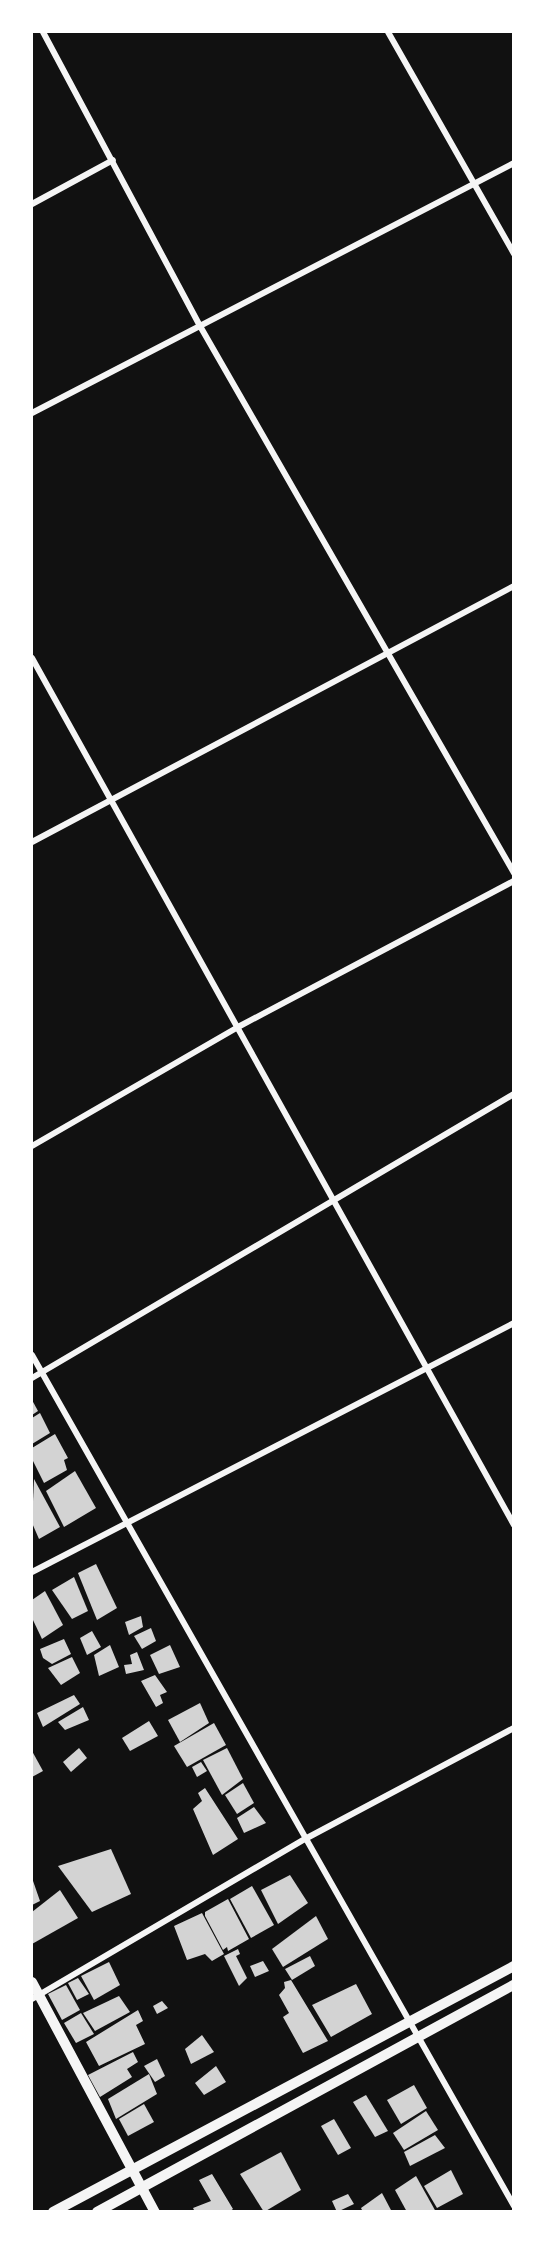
<!DOCTYPE html>
<style>
body{margin:0}
#map{position:relative;width:545px;height:2243px;overflow:hidden;background:#111;font-family:"Zilla Slab",serif}
div>[style]{position:absolute}
[style*='--x']{left:calc(var(--x)*1px);top:calc(var(--y)*1px);width:calc(var(--w)*1px);rotate:calc(var(--a)*1deg)}
.building>*{inset:0;background:#d3d3d3}
.minor>*{height:6px;margin:-3px;padding:0 3px;transform-origin:3px;border-radius:3px;background:#f5f5f5}
.tertiary>*{height:10px;margin:-5px;padding:0 5px;transform-origin:5px;border-radius:5px;background:#f5f5f5}
span{translate:-50% -50%;white-space:nowrap;text-align:center;line-height:1.15;-webkit-text-stroke:6px #fff;paint-order:stroke}
.frame{position:absolute;inset:0;border:33px solid #fff;pointer-events:none}
</style>
<div id="map">
<div class="building">
<i style="clip-path:polygon(32px 1400px,38px 1411px,32px 1415px)"></i>
<i style="clip-path:polygon(40px 1413px,50px 1433px,32px 1444px,32px 1418px)"></i>
<i style="clip-path:polygon(55px 1434px,68px 1458px,64px 1460px,67px 1470px,44px 1483px,32px 1459px,32px 1448px)"></i>
<i style="clip-path:polygon(75px 1471px,96px 1508px,64px 1527px,46px 1491px)"></i>
<i style="clip-path:polygon(34px 1479px,60px 1527px,39px 1539px,32px 1523px)"></i>
<i style="clip-path:polygon(96px 1564px,117px 1608px,97px 1620px,78px 1573px)"></i>
<i style="clip-path:polygon(74px 1577px,88px 1611px,72px 1619px,52px 1590px)"></i>
<i style="clip-path:polygon(45px 1591px,63px 1625px,42px 1639px,32px 1618px,32px 1600px)"></i>
<i style="clip-path:polygon(141px 1616px,143px 1627px,129px 1635px,125px 1622px)"></i>
<i style="clip-path:polygon(151px 1628px,156px 1641px,142px 1649px,134px 1636px)"></i>
<i style="clip-path:polygon(92px 1631px,101px 1647px,87px 1655px,80px 1638px)"></i>
<i style="clip-path:polygon(64px 1639px,71px 1654px,52px 1664px,43px 1658px,40px 1649px)"></i>
<i style="clip-path:polygon(110px 1645px,119px 1667px,99px 1676px,94px 1655px)"></i>
<i style="clip-path:polygon(170px 1645px,180px 1667px,159px 1674px,150px 1655px)"></i>
<i style="clip-path:polygon(137px 1652px,144px 1670px,126px 1674px,124px 1665px,132px 1664px,130px 1655px)"></i>
<i style="clip-path:polygon(72px 1657px,80px 1673px,61px 1685px,48px 1668px)"></i>
<i style="clip-path:polygon(155px 1675px,167px 1692px,160px 1695px,163px 1703px,156px 1707px,141px 1681px)"></i>
<i style="clip-path:polygon(74px 1695px,80px 1704px,43px 1727px,37px 1713px)"></i>
<i style="clip-path:polygon(200px 1703px,209px 1723px,180px 1742px,168px 1720px)"></i>
<i style="clip-path:polygon(83px 1707px,89px 1720px,65px 1730px,58px 1722px)"></i>
<i style="clip-path:polygon(149px 1721px,158px 1736px,130px 1751px,122px 1738px)"></i>
<i style="clip-path:polygon(214px 1723px,226px 1745px,187px 1767px,174px 1746px)"></i>
<i style="clip-path:polygon(79px 1748px,87px 1758px,71px 1772px,63px 1762px)"></i>
<i style="clip-path:polygon(227px 1748px,243px 1779px,222px 1795px,203px 1760px)"></i>
<i style="clip-path:polygon(32px 1751px,43px 1771px,32px 1777px)"></i>
<i style="clip-path:polygon(201px 1762px,207px 1771px,197px 1777px,192px 1767px)"></i>
<i style="clip-path:polygon(243px 1783px,254px 1803px,237px 1814px,225px 1795px)"></i>
<i style="clip-path:polygon(205px 1788px,238px 1839px,213px 1855px,193px 1809px,202px 1801px,198px 1793px)"></i>
<i style="clip-path:polygon(254px 1807px,266px 1823px,244px 1833px,237px 1818px)"></i>
<i style="clip-path:polygon(111px 1849px,131px 1894px,92px 1912px,58px 1866px)"></i>
<i style="clip-path:polygon(290px 1875px,308px 1903px,278px 1924px,261px 1890px)"></i>
<i style="clip-path:polygon(32px 1878px,40px 1901px,32px 1905px)"></i>
<i style="clip-path:polygon(252px 1886px,274px 1925px,251px 1938px,230px 1899px)"></i>
<i style="clip-path:polygon(60px 1890px,78px 1918px,32px 1944px,32px 1912px)"></i>
<i style="clip-path:polygon(228px 1899px,249px 1939px,228px 1951px,227px 1947px,223px 1950px,205px 1916px,205px 1912px)"></i>
<i style="clip-path:polygon(202px 1913px,224px 1954px,212px 1961px,205px 1954px,187px 1960px,174px 1926px)"></i>
<i style="clip-path:polygon(316px 1916px,328px 1939px,283px 1967px,272px 1949px)"></i>
<i style="clip-path:polygon(238px 1949px,240px 1954px,236px 1956px,247px 1978px,239px 1986px,224px 1956px)"></i>
<i style="clip-path:polygon(310px 1956px,315px 1966px,292px 1980px,285px 1969px)"></i>
<i style="clip-path:polygon(263px 1961px,269px 1971px,255px 1977px,250px 1966px)"></i>
<i style="clip-path:polygon(109px 1962px,120px 1985px,94px 2000px,81px 1976px)"></i>
<i style="clip-path:polygon(78px 1978px,89px 1994px,77px 2000px,68px 1983px)"></i>
<i style="clip-path:polygon(291px 1980px,328px 2041px,303px 2053px,283px 2017px,289px 2013px,279px 1995px,285px 1988px,284px 1982px)"></i>
<i style="clip-path:polygon(356px 1984px,372px 2014px,331px 2037px,312px 2005px)"></i>
<i style="clip-path:polygon(66px 1985px,80px 2010px,62px 2020px,48px 1994px)"></i>
<i style="clip-path:polygon(119px 1996px,130px 2012px,95px 2031px,83px 2013px)"></i>
<i style="clip-path:polygon(162px 2001px,168px 2008px,157px 2014px,153px 2006px)"></i>
<i style="clip-path:polygon(138px 2010px,143px 2021px,136px 2025px,145px 2044px,99px 2066px,86px 2042px)"></i>
<i style="clip-path:polygon(81px 2013px,94px 2034px,76px 2043px,64px 2023px)"></i>
<i style="clip-path:polygon(202px 2035px,214px 2052px,191px 2064px,185px 2049px)"></i>
<i style="clip-path:polygon(133px 2052px,138px 2062px,127px 2069px,132px 2077px,100px 2097px,88px 2075px)"></i>
<i style="clip-path:polygon(157px 2059px,165px 2076px,155px 2082px,144px 2066px)"></i>
<i style="clip-path:polygon(216px 2066px,226px 2082px,204px 2095px,195px 2083px)"></i>
<i style="clip-path:polygon(149px 2074px,157px 2094px,116px 2119px,108px 2099px)"></i>
<i style="clip-path:polygon(414px 2085px,427px 2108px,401px 2124px,387px 2100px)"></i>
<i style="clip-path:polygon(366px 2095px,388px 2131px,375px 2137px,353px 2102px)"></i>
<i style="clip-path:polygon(144px 2104px,154px 2122px,128px 2136px,119px 2119px)"></i>
<i style="clip-path:polygon(426px 2111px,438px 2130px,404px 2150px,393px 2133px)"></i>
<i style="clip-path:polygon(334px 2119px,351px 2148px,338px 2155px,321px 2126px)"></i>
<i style="clip-path:polygon(435px 2135px,445px 2148px,410px 2166px,404px 2152px)"></i>
<i style="clip-path:polygon(281px 2152px,301px 2190px,264px 2212px,240px 2174px)"></i>
<i style="clip-path:polygon(451px 2170px,463px 2194px,437px 2208px,424px 2186px)"></i>
<i style="clip-path:polygon(212px 2174px,233px 2209px,229px 2212px,195px 2212px,193px 2208px,211px 2201px,199px 2180px)"></i>
<i style="clip-path:polygon(416px 2176px,436px 2212px,407px 2212px,395px 2190px)"></i>
<i style="clip-path:polygon(382px 2193px,392px 2212px,363px 2212px,361px 2208px)"></i>
<i style="clip-path:polygon(348px 2194px,354px 2204px,337px 2212px,332px 2201px)"></i>
</div>
<div class="minor">
<i style="--x:43;--y:32;--w:333;--a:61.9"></i>
<i style="--x:200;--y:326;--w:631;--a:60.14"></i>
<i style="--x:388;--y:32;--w:255;--a:60.4"></i>
<i style="--x:32;--y:204;--w:92;--a:-28.5"></i>
<i style="--x:32;--y:413;--w:543;--a:-27.41"></i>
<i style="--x:32;--y:658;--w:992;--a:60.93"></i>
<i style="--x:32;--y:842;--w:546;--a:-27.97"></i>
<i style="--x:32;--y:1146;--w:238;--a:-30"></i>
<i style="--x:238;--y:1027;--w:312;--a:-27.9"></i>
<i style="--x:32;--y:1355;--w:978;--a:60.47"></i>
<i style="--x:32;--y:1378;--w:559;--a:-30.51"></i>
<i style="--x:32;--y:1572;--w:543;--a:-27.32"></i>
<i style="--x:32;--y:1999;--w:316;--a:-30.4"></i>
<i style="--x:305;--y:1839;--w:237;--a:-28"></i>
</div>
<div class="tertiary">
<i style="--x:32;--y:1982;--w:261;--a:61.9"></i>
<i style="--x:53;--y:2212;--w:523;--a:-28.09"></i>
<i style="--x:97;--y:2212;--w:475;--a:-28.6"></i>
</div>
<div class="frame"></div>
</div>
